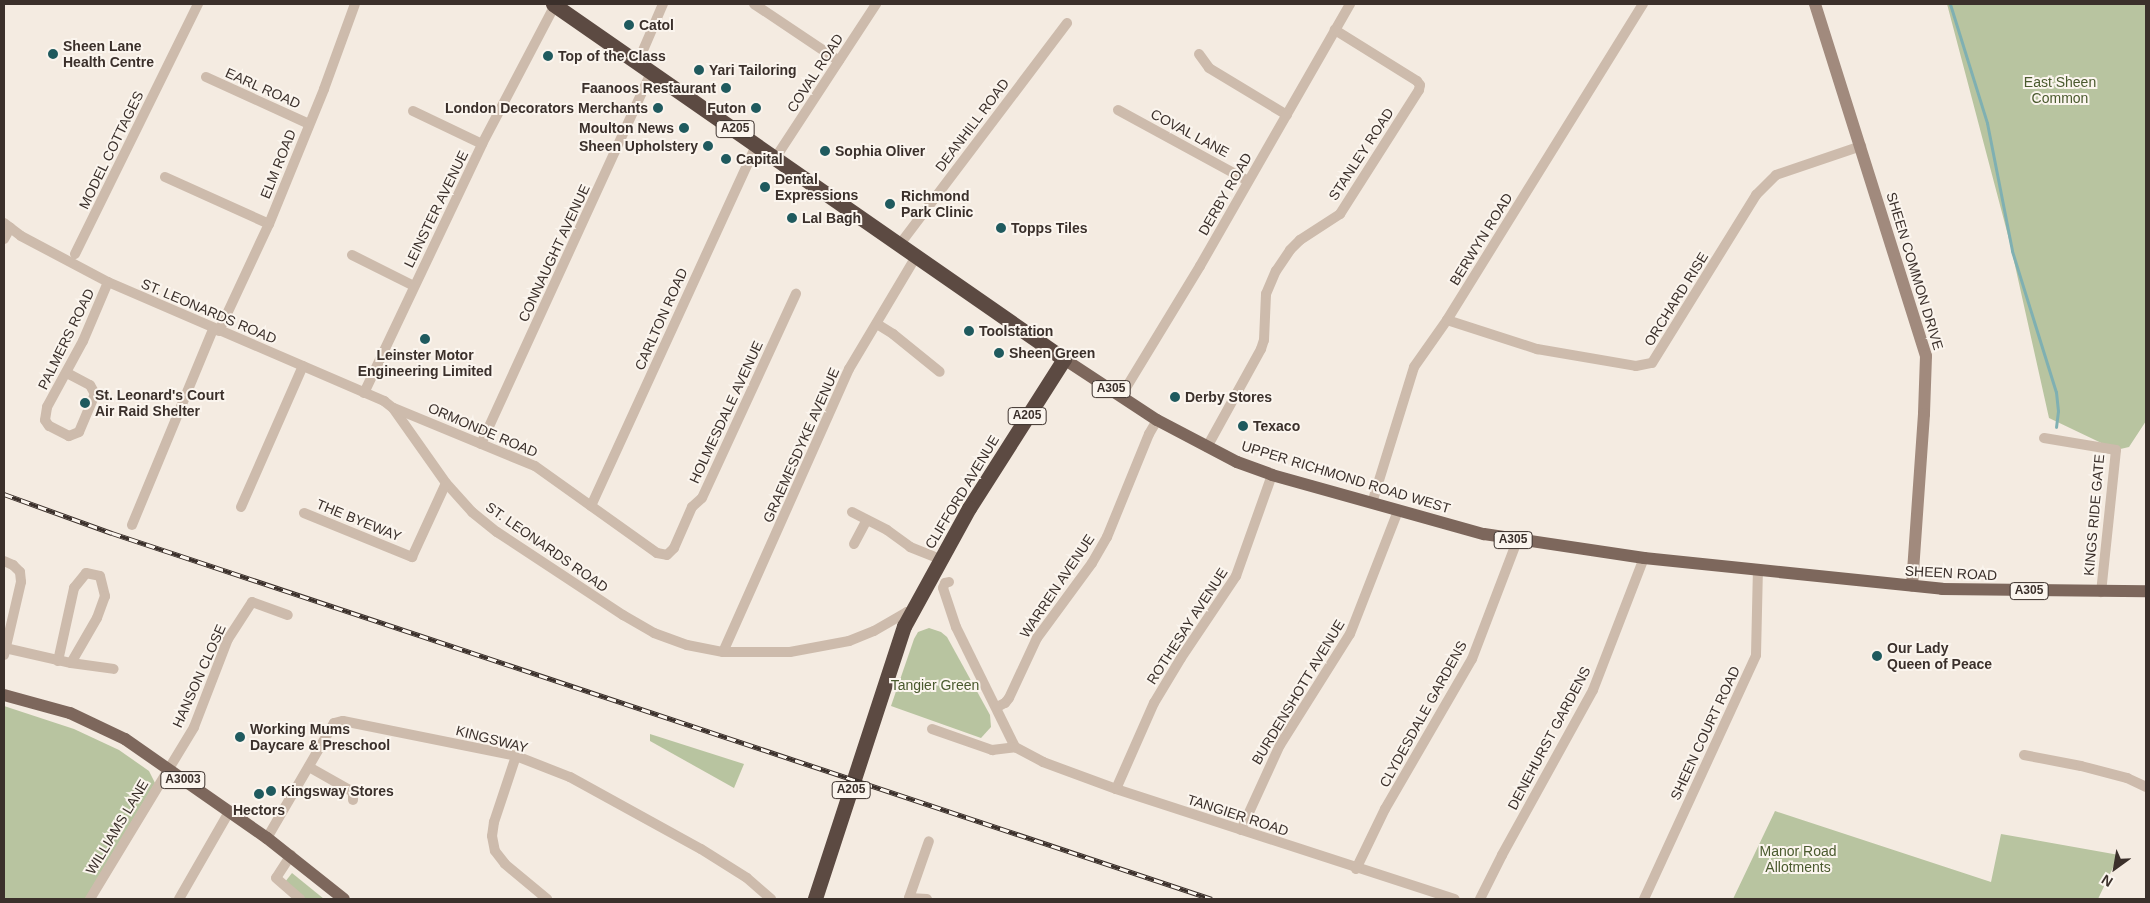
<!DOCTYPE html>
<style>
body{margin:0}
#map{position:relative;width:2150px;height:903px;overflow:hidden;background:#f4ebe1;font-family:Helvetica,sans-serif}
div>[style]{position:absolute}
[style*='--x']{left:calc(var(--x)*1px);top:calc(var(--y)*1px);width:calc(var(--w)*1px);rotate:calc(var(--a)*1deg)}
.green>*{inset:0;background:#b8c4a0}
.stream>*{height:3px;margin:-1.5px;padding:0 1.5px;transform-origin:1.5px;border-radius:1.5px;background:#7fb0b2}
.street>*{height:10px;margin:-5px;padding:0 5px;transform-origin:5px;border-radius:5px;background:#cdbbac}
.secondary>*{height:12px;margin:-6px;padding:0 6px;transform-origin:6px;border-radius:6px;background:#a18a7d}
.primary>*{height:12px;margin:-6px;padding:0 6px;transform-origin:6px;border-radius:6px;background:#7d675c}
.highway>*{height:15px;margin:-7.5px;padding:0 7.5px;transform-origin:7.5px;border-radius:7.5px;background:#5c4a42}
.rail>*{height:5px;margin-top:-2.5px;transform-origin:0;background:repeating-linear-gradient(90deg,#fbf5ee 0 9px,#3b302b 0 18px);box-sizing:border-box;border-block:1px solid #3b302b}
.dots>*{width:14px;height:14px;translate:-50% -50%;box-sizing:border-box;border:2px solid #fbf5ee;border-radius:50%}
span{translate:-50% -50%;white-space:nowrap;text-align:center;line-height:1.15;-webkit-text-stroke:4px #fbf5ee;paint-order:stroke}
.shield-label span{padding:1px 4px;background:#fbf5ee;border:1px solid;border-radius:4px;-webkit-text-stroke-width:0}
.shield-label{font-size:12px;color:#3b302b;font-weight:700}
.poi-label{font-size:14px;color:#3b302b;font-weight:700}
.left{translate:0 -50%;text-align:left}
.right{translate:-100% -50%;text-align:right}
.street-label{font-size:14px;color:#3b302b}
.park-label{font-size:14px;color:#4a5a2e}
.frame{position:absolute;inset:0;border:5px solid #3b302b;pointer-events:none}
.north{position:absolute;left:2090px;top:843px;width:50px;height:50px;-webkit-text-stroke:4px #fbf5ee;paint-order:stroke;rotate:212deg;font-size:14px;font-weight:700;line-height:20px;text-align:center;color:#3b302b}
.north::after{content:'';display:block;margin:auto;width:18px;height:22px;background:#3b302b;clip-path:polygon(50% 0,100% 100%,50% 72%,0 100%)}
</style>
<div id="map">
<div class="green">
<i style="clip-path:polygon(1947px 4px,2146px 4px,2146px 421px,2129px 447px,2116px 450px,2049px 418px,2010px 243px)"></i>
<i style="clip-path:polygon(929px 628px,941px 632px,947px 637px,990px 715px,991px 727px,981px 738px,891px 706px,914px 639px,918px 632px)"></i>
<i style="clip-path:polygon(4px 706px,74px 729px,119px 750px,149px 771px,155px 783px,85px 899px,4px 899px)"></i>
<i style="clip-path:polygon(650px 734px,744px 764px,734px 788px,650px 741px)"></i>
<i style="clip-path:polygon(1775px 811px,1991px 882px,2001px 834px,2119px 855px,2098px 899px,1733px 899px)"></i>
<i style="clip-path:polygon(292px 873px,324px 899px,305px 899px,285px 882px)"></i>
</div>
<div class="stream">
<i style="--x:1950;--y:4;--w:125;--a:72.7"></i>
<i style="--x:1987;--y:123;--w:130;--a:78.9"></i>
<i style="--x:2012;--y:251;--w:148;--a:72.7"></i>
<i style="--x:2056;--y:392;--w:19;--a:84"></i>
<i style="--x:2058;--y:411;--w:16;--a:97"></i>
</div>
<div class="street">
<i style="--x:754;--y:4;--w:102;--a:33.8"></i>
<i style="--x:1199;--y:54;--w:17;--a:54"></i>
<i style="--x:1209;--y:68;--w:91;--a:31.1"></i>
<i style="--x:638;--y:62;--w:63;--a:-66.7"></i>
<i style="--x:206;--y:77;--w:113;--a:24.5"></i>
<i style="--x:1118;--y:110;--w:148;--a:28.6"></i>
<i style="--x:413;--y:111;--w:76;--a:25.6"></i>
<i style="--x:776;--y:157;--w:183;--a:-56.8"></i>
<i style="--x:165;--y:177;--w:114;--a:24.3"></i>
<i style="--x:4;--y:223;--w:21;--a:37"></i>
<i style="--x:21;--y:236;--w:98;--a:27.9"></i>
<i style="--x:108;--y:282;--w:301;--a:23.3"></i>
<i style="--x:384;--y:401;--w:11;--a:38"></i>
<i style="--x:393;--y:408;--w:92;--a:54.8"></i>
<i style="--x:446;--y:483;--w:39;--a:48"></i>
<i style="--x:472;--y:512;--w:32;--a:39"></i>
<i style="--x:497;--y:532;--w:151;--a:33.4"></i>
<i style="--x:623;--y:615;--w:36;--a:30"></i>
<i style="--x:654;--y:633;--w:35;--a:20"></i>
<i style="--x:687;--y:645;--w:37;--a:11"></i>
<i style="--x:723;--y:652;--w:67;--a:0"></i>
<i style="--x:790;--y:652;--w:60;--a:-10.6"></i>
<i style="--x:849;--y:641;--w:27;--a:-22"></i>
<i style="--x:874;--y:631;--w:38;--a:-30"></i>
<i style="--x:907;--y:612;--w:3;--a:0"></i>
<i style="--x:4;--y:239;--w:13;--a:-61"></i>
<i style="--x:900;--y:244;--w:277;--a:-52.9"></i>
<i style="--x:75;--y:254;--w:279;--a:-63.8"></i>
<i style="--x:352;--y:255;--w:69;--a:26.6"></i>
<i style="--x:1447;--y:320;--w:95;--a:17.9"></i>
<i style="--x:1537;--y:349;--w:100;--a:9.7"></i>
<i style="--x:1636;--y:366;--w:16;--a:-11"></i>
<i style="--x:1652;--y:363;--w:198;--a:-58.2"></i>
<i style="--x:1756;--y:195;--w:28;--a:-45"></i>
<i style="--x:1776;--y:175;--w:90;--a:-18.8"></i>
<i style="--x:877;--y:324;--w:19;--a:32"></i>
<i style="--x:893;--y:334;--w:60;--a:39"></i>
<i style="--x:219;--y:331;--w:118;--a:-65"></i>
<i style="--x:269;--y:224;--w:146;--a:-67.8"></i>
<i style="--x:324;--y:89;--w:90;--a:-70"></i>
<i style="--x:67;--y:373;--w:26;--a:28"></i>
<i style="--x:90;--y:385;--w:10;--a:61"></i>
<i style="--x:95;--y:394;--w:41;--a:112.8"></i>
<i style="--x:79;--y:432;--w:11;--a:158"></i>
<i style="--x:69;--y:436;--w:22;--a:-153"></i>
<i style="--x:49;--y:426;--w:7;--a:-124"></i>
<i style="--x:45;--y:420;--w:13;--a:-81"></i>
<i style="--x:47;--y:407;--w:75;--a:-61.4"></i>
<i style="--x:83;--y:341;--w:64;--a:-67"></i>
<i style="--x:364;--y:393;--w:276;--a:-64.6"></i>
<i style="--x:482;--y:144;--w:157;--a:-62.3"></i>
<i style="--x:1121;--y:396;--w:152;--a:-58.7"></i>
<i style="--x:1200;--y:266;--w:302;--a:-60.2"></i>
<i style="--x:394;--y:408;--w:152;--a:22.4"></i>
<i style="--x:535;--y:466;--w:150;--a:35.5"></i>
<i style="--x:657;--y:553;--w:10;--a:11"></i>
<i style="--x:667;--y:555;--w:10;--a:-45"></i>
<i style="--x:674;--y:548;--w:45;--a:-66.3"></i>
<i style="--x:692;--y:507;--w:13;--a:-42"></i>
<i style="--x:702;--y:498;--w:225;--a:-65.3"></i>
<i style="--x:2044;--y:438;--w:73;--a:9.5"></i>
<i style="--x:2116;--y:450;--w:143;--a:96"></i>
<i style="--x:481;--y:444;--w:408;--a:-65.4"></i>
<i style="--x:1207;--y:447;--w:112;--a:-61.1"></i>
<i style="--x:1261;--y:349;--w:9;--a:-72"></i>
<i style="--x:1264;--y:340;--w:46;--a:-87.5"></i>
<i style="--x:1266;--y:294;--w:25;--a:-67"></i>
<i style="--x:1276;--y:271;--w:25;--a:-56"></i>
<i style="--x:1290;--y:250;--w:14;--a:-45"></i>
<i style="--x:1300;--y:240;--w:48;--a:-33"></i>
<i style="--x:1340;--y:214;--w:147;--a:-57.5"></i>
<i style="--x:1419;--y:90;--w:5;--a:-79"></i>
<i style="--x:1420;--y:85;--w:5;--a:-127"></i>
<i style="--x:1417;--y:81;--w:97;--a:-148.1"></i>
<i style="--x:1372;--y:503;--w:142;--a:-72.8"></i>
<i style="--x:1414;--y:367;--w:57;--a:-54.9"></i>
<i style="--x:1447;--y:320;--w:372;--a:-58.2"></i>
<i style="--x:591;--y:506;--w:398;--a:-65.4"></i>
<i style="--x:241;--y:507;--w:154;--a:-66.3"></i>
<i style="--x:852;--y:512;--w:39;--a:27"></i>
<i style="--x:887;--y:530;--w:29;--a:36"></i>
<i style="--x:910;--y:547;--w:32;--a:22"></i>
<i style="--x:304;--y:513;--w:117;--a:22.2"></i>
<i style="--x:412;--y:557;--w:81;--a:-65.3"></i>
<i style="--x:132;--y:525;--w:212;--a:-67.5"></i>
<i style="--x:854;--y:544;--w:27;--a:-62"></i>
<i style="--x:4;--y:561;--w:10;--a:24"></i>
<i style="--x:13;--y:565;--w:10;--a:45"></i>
<i style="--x:20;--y:572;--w:10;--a:84"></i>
<i style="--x:21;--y:582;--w:75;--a:103.1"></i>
<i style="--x:949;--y:582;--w:4;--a:166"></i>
<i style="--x:945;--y:583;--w:5;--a:112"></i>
<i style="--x:943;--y:588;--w:41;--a:71.6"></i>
<i style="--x:956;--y:627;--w:134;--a:63.8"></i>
<i style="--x:5;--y:648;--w:68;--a:12.8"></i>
<i style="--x:71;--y:663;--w:43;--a:7.9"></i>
<i style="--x:723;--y:652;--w:310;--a:-66"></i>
<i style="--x:849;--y:369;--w:133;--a:-59.2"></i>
<i style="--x:58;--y:661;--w:75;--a:-77.6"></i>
<i style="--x:74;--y:588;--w:19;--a:-51"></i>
<i style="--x:86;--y:573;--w:14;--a:12"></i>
<i style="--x:100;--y:576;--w:21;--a:76"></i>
<i style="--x:105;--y:596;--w:23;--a:110"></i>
<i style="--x:97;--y:618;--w:52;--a:120"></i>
<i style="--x:997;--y:707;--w:9;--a:-27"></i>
<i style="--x:1005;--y:703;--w:6;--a:-51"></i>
<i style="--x:1009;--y:698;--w:66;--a:-65"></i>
<i style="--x:1037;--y:638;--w:93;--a:-53.7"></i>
<i style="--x:1092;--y:563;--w:30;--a:-60"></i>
<i style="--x:1107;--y:537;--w:111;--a:-67.8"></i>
<i style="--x:1149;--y:434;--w:16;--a:-60"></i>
<i style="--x:932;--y:729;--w:64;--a:19.3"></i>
<i style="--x:992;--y:750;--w:23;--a:-7"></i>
<i style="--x:1015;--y:747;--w:32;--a:28"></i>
<i style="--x:1043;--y:762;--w:78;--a:20.3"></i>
<i style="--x:1116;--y:789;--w:356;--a:18"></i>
<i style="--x:2024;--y:755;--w:58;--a:10.9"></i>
<i style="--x:2081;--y:766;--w:48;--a:14.6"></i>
<i style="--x:2127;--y:778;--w:21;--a:25"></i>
<i style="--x:516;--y:756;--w:70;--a:108.4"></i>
<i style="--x:494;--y:822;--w:14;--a:98"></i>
<i style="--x:492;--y:836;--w:15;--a:79"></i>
<i style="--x:495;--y:851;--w:16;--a:52"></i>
<i style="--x:505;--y:864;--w:55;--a:39.8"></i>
<i style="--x:309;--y:767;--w:51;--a:29.6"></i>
<i style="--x:353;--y:792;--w:8;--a:90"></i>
<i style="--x:1116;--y:789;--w:94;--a:-66.2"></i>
<i style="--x:1154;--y:703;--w:52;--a:-59"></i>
<i style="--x:1181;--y:658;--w:99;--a:-56.1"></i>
<i style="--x:1236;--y:576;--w:107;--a:-70.4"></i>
<i style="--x:1241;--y:830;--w:94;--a:-65.4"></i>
<i style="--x:1280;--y:745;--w:131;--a:-57.8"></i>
<i style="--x:1350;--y:634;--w:132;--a:-68.7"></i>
<i style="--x:267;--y:838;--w:133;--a:-59.8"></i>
<i style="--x:334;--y:723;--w:9;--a:-13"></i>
<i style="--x:343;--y:721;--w:177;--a:11.4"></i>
<i style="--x:516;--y:756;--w:58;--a:21.3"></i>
<i style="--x:570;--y:777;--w:149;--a:28.8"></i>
<i style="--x:701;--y:849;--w:54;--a:32.2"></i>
<i style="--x:747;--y:878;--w:32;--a:41"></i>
<i style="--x:291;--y:855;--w:27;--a:123"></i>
<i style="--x:276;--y:878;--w:32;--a:41"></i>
<i style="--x:1356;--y:869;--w:67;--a:-64.2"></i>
<i style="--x:1385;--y:809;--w:173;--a:-59.9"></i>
<i style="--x:1472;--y:659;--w:126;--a:-69.1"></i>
<i style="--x:90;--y:899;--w:201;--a:-58.8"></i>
<i style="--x:194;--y:727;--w:94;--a:-68.9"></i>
<i style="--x:228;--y:639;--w:44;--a:-57"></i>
<i style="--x:252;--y:602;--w:38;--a:20"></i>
<i style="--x:179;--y:899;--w:100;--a:-60.1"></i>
<i style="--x:927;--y:899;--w:18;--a:-177"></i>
<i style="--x:909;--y:898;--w:60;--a:-70.7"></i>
<i style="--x:1480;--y:899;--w:49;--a:-63.4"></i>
<i style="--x:1502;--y:855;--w:188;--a:-61.1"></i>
<i style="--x:1593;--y:690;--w:142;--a:-68.9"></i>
<i style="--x:1644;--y:899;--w:268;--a:-65.3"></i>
<i style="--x:1756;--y:655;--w:85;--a:-88.7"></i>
</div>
<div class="secondary">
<i style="--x:1815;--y:4;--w:369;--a:72.5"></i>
<i style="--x:1926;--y:356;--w:58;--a:92"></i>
<i style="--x:1924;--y:414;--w:172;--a:94"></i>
</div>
<div class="primary">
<i style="--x:1064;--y:359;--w:111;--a:33.3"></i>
<i style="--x:1157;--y:420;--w:90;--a:27.7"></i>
<i style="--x:1237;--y:462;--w:37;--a:20"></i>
<i style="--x:1272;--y:475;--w:220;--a:15.6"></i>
<i style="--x:1484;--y:534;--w:162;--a:8.5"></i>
<i style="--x:1644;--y:558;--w:300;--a:5.9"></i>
<i style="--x:1942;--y:589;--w:204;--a:0.6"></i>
<i style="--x:4;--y:695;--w:68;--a:15.3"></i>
<i style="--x:70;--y:713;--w:61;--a:25.3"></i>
<i style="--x:125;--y:739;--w:173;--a:34.9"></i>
<i style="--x:267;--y:838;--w:98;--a:38.4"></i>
</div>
<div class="highway">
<i style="--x:553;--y:4;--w:622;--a:34.79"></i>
<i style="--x:1064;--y:359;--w:177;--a:122.5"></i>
<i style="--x:969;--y:508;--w:135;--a:118.8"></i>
<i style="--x:904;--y:626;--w:287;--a:108.1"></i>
</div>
<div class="rail">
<i style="--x:4;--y:494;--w:115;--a:19.9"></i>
<i style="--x:112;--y:533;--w:1159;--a:18.4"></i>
</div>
<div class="dots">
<i style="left:629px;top:25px;background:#1f5a5e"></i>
<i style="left:53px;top:54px;background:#1f5a5e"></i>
<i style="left:548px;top:56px;background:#1f5a5e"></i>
<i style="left:699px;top:70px;background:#1f5a5e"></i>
<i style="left:726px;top:88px;background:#1f5a5e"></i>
<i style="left:658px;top:108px;background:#1f5a5e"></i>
<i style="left:756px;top:108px;background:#1f5a5e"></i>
<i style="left:684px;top:128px;background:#1f5a5e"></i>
<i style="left:708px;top:146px;background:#1f5a5e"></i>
<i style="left:825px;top:151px;background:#1f5a5e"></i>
<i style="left:726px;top:159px;background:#1f5a5e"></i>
<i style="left:765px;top:187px;background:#1f5a5e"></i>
<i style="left:890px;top:204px;background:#1f5a5e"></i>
<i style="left:792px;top:218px;background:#1f5a5e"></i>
<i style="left:1001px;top:228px;background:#1f5a5e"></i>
<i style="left:969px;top:331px;background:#1f5a5e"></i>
<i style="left:425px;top:339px;background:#1f5a5e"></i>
<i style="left:999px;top:353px;background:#1f5a5e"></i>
<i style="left:1175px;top:397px;background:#1f5a5e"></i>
<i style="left:85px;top:403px;background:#1f5a5e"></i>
<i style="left:1243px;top:426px;background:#1f5a5e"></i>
<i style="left:1877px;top:656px;background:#1f5a5e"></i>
<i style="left:240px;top:737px;background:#1f5a5e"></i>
<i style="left:271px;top:791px;background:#1f5a5e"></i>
<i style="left:259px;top:794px;background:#1f5a5e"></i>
</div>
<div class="shield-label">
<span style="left:735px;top:129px">A205</span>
<span style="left:1111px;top:389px">A305</span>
<span style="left:1027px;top:416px">A205</span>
<span style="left:1513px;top:540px">A305</span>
<span style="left:2029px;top:591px">A305</span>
<span style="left:183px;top:780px">A3003</span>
<span style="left:851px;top:790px">A205</span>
</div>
<div class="poi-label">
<span class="left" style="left:639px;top:25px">Catol</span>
<span class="left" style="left:63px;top:54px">Sheen Lane<br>Health Centre</span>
<span class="left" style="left:558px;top:56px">Top of the Class</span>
<span class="left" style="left:709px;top:70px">Yari Tailoring</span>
<span class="right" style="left:716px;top:88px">Faanoos Restaurant</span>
<span class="right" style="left:648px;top:108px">London Decorators Merchants</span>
<span class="right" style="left:746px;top:108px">Futon</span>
<span class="right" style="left:674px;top:128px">Moulton News</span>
<span class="right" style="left:698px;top:146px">Sheen Upholstery</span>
<span class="left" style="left:835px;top:151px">Sophia Oliver</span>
<span class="left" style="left:736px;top:159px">Capital</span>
<span class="left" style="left:775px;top:187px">Dental<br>Expressions</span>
<span class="left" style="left:901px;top:204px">Richmond<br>Park Clinic</span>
<span class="left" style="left:802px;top:218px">Lal Bagh</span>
<span class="left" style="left:1011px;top:228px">Topps Tiles</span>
<span class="left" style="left:979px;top:331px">Toolstation</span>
<span class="left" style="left:1009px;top:353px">Sheen Green</span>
<span style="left:425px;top:363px">Leinster Motor<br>Engineering Limited</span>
<span class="left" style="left:95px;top:403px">St. Leonard's Court<br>Air Raid Shelter</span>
<span class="left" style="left:1185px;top:397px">Derby Stores</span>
<span class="left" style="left:1253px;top:426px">Texaco</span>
<span class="left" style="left:1887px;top:656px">Our Lady<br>Queen of Peace</span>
<span class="left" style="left:250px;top:737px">Working Mums<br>Daycare &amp; Preschool</span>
<span class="left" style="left:281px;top:791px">Kingsway Stores</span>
<span style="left:259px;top:810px">Hectors</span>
</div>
<div class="street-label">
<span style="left:815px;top:73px;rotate:-57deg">COVAL ROAD</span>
<span style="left:263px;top:88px;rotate:24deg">EARL ROAD</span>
<span style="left:972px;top:125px;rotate:-53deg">DEANHILL ROAD</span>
<span style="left:1190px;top:133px;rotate:28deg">COVAL LANE</span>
<span style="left:111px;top:150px;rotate:-64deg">MODEL COTTAGES</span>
<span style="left:1361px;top:154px;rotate:-57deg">STANLEY ROAD</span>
<span style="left:278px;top:164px;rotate:-68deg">ELM ROAD</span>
<span style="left:1225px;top:194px;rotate:-60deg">DERBY ROAD</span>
<span style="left:436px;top:209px;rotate:-64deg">LEINSTER AVENUE</span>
<span style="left:1481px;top:239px;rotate:-58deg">BERWYN ROAD</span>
<span style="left:554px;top:253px;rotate:-65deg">CONNAUGHT AVENUE</span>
<span style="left:1915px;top:271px;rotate:73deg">SHEEN COMMON DRIVE</span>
<span style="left:1676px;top:299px;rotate:-58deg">ORCHARD RISE</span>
<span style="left:209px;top:311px;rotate:23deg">ST. LEONARDS ROAD</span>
<span style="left:661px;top:319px;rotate:-66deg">CARLTON ROAD</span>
<span style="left:66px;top:339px;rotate:-64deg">PALMERS ROAD</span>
<span style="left:726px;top:412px;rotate:-65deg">HOLMESDALE AVENUE</span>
<span style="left:483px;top:430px;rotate:23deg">ORMONDE ROAD</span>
<span style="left:801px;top:445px;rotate:-66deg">GRAEMESDYKE AVENUE</span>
<span style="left:1346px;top:477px;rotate:17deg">UPPER RICHMOND ROAD WEST</span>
<span style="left:962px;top:492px;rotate:-59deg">CLIFFORD AVENUE</span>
<span style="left:2094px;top:515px;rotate:-85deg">KINGS RIDE GATE</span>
<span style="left:359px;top:520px;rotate:22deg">THE BYEWAY</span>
<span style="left:547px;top:547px;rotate:35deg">ST. LEONARDS ROAD</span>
<span style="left:1951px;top:573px;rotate:3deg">SHEEN ROAD</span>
<span style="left:1057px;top:586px;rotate:-56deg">WARREN AVENUE</span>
<span style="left:1187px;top:626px;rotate:-57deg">ROTHESAY AVENUE</span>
<span style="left:199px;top:676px;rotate:-66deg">HANSON CLOSE</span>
<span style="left:1298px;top:692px;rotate:-59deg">BURDENSHOTT AVENUE</span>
<span style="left:1423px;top:714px;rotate:-61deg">CLYDESDALE GARDENS</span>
<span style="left:1705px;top:733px;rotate:-65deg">SHEEN COURT ROAD</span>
<span style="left:1549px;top:738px;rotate:-62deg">DENEHURST GARDENS</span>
<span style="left:492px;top:739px;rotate:14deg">KINGSWAY</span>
<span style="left:1238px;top:815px;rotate:18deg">TANGIER ROAD</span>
<span style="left:117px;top:827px;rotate:-59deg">WILLIAMS LANE</span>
</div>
<div class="park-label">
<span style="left:2060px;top:90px">East Sheen<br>Common</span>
<span style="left:935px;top:685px">Tangier Green</span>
<span style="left:1798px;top:859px">Manor Road<br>Allotments</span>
</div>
<div class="frame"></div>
<div class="north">N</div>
</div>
